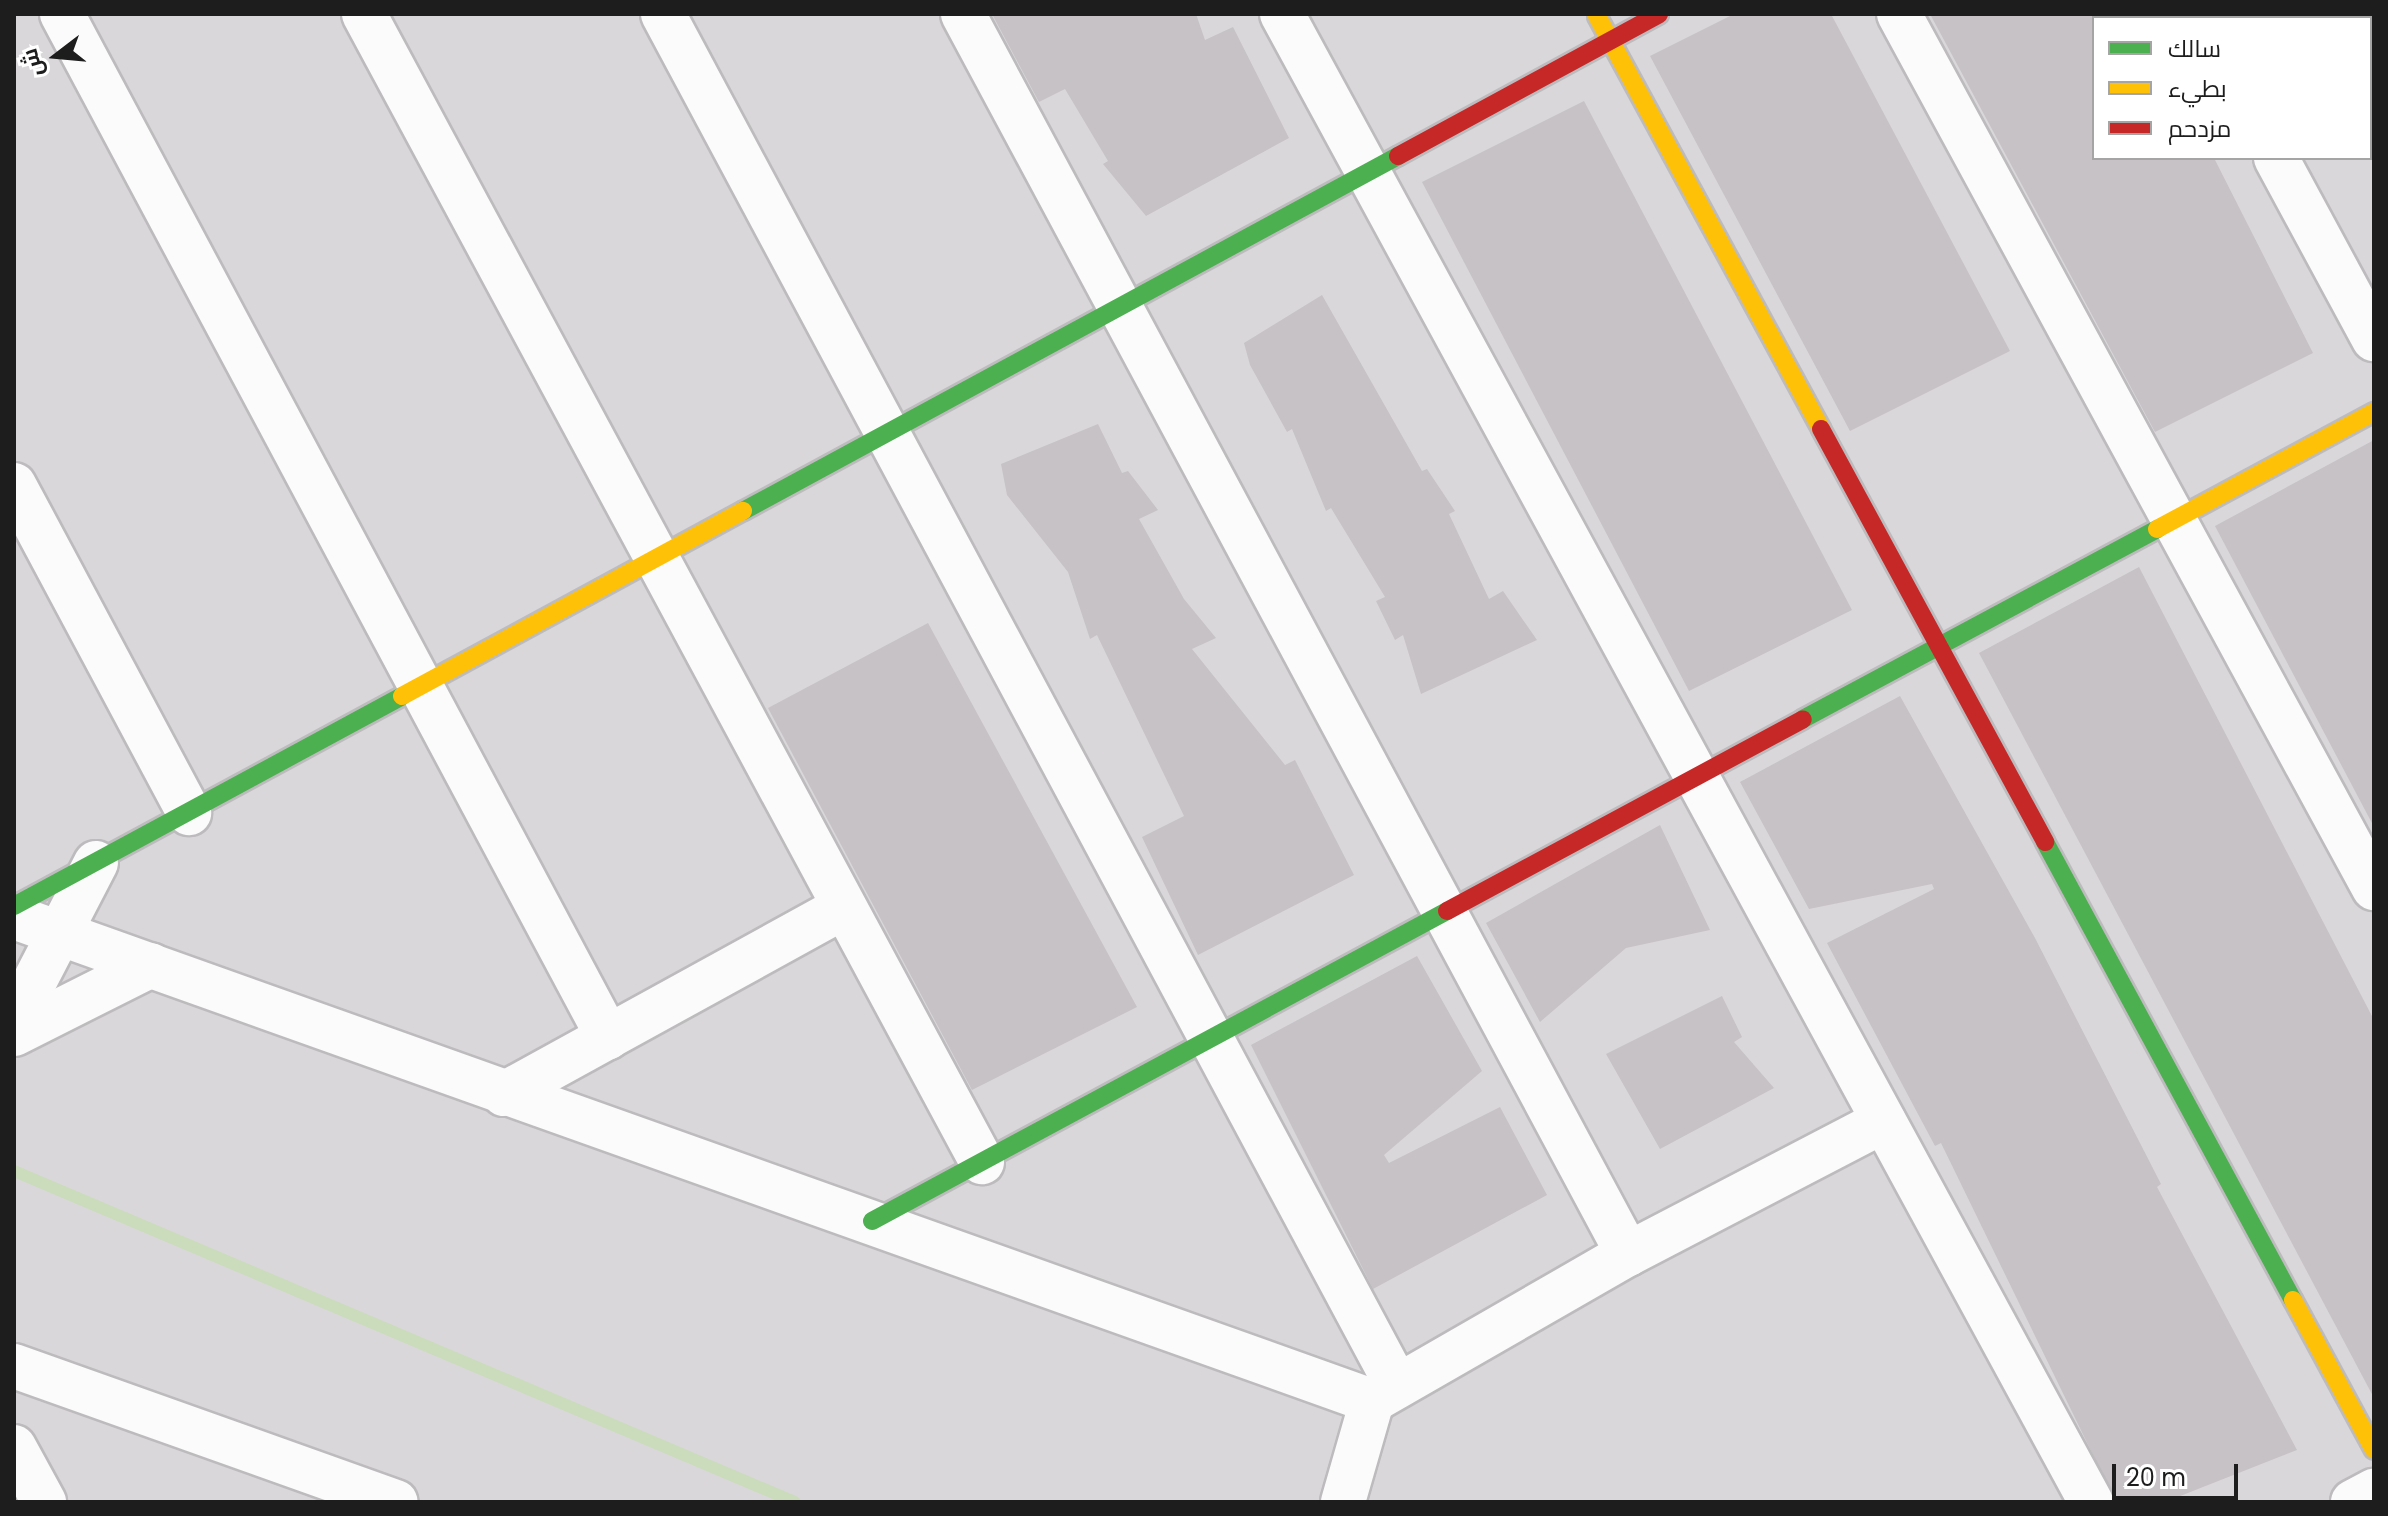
<!DOCTYPE html>
<meta charset="utf-8">
<style>
body{margin:0}
#map{position:relative;width:2388px;height:1516px;overflow:hidden;background:#ebe6eb;font-family:Poppins,Cairo,sans-serif}
div>[style]{position:absolute}
[style*='--x']{left:calc(var(--x)*1px);top:calc(var(--y)*1px);width:calc(var(--w)*1px);rotate:calc(var(--a)*1deg)}
.residential>*{inset:0;background:#dad7da}
.stream>*{height:12px;margin:-6px;padding:0 6px;transform-origin:6px;border-radius:6px;background:#cbdcbc}
.building>*{inset:0;background:#c6c2c6}
.roads{filter:drop-shadow(2px 0 #bdbbbd) drop-shadow(-2px 0 #bdbbbd) drop-shadow(0 2px #bdbbbd) drop-shadow(0 -2px #bdbbbd)}
.street>*{height:44px;margin:-22px;padding:0 22px;transform-origin:22px;border-radius:22px;background:#fcfbfc}
.fast>*{height:18px;margin:-9px;padding:0 9px;transform-origin:9px;border-radius:9px;background:#4caf50}
.slow>*{height:18px;margin:-9px;padding:0 9px;transform-origin:9px;border-radius:9px;background:#ffc107}
.jam>*{height:18px;margin:-9px;padding:0 9px;transform-origin:9px;border-radius:9px;background:#c62828}
span{translate:-50% -50%;white-space:nowrap;text-align:center;line-height:1.15;-webkit-text-stroke:6px #fff;paint-order:stroke}
.frame{position:absolute;inset:0;border:16px solid #1d1d1d;pointer-events:none}
.legend{position:absolute;left:2092px;top:16px;width:280px;height:144px;box-sizing:border-box;background:#fff;border:2px solid #a5a5a5;margin:0;padding:10px 14px;list-style:none;font-size:24px;color:#1d1d1d}
.legend li{display:flex;align-items:center;gap:16px;height:40px}
.legend b{width:40px;border:2px solid #a5a5a5}
.north{position:absolute;left:16px;top:16px;width:80px;height:80px;-webkit-text-stroke:6px #fff;paint-order:stroke;rotate:254deg;font-size:22px;font-weight:700;line-height:32px;text-align:center;color:#1d1d1d}
.north::after{content:'';display:block;margin:auto;width:28px;height:36px;background:#1d1d1d;clip-path:polygon(50% 0,100% 100%,50% 72%,0 100%)}
.scale{position:absolute;left:2112px;top:1464px;width:126px;height:36px;box-sizing:border-box;border:4px solid #1d1d1d;border-top:0;padding-left:10px;font-size:24px;line-height:28px;white-space:nowrap;color:#1d1d1d;-webkit-text-stroke:6px #fff;paint-order:stroke}
</style>
<div id="map">
<div class="residential">
<i style="clip-path:polygon(evenodd,14px 14px,2374px 14px,2374px 1502px,14px 1502px,14px 14px,2094px 18px,2370px 18px,2370px 158px,2094px 158px,2094px 18px)"></i>
</div>
<div class="stream">
<i style="--x:14;--y:1171;--w:848;--a:22.97"></i>
</div>
<div class="building">
<i style="clip-path:polygon(992px 14px,1196px 14px,1205px 40px,1233px 27px,1289px 138px,1146px 216px,1103px 164px,1108px 161px,1065px 89px,1039px 102px)"></i>
<i style="clip-path:polygon(1734px 14px,1831px 14px,2010px 351px,1850px 431px,1650px 56px)"></i>
<i style="clip-path:polygon(1930px 14px,2094px 14px,2094px 158px,2214px 158px,2313px 353px,2155px 432px)"></i>
<i style="clip-path:polygon(1584px 101px,1852px 610px,1689px 691px,1422px 182px)"></i>
<i style="clip-path:polygon(1322px 295px,1422px 471px,1427px 469px,1455px 511px,1449px 514px,1489px 599px,1503px 591px,1537px 640px,1421px 694px,1403px 635px,1395px 640px,1376px 601px,1385px 597px,1331px 508px,1326px 511px,1292px 429px,1287px 432px,1250px 365px,1244px 343px)"></i>
<i style="clip-path:polygon(1098px 424px,1122px 473px,1128px 471px,1158px 510px,1139px 519px,1184px 599px,1216px 638px,1192px 649px,1285px 765px,1295px 760px,1354px 875px,1198px 955px,1142px 837px,1184px 816px,1097px 635px,1090px 639px,1068px 572px,1007px 495px,1001px 464px)"></i>
<i style="clip-path:polygon(2374px 440px,2374px 827px,2215px 526px)"></i>
<i style="clip-path:polygon(2139px 567px,2374px 1020px,2374px 1398px,1979px 653px)"></i>
<i style="clip-path:polygon(928px 623px,1137px 1007px,972px 1090px,768px 708px)"></i>
<i style="clip-path:polygon(1900px 696px,2035px 938px,2161px 1184px,2157px 1187px,2297px 1450px,2165px 1502px,2116px 1502px,1941px 1143px,1935px 1146px,1827px 943px,1934px 889px,1932px 884px,1809px 909px,1740px 782px)"></i>
<i style="clip-path:polygon(1660px 825px,1710px 930px,1626px 948px,1540px 1022px,1486px 923px)"></i>
<i style="clip-path:polygon(1417px 956px,1482px 1071px,1384px 1155px,1389px 1163px,1500px 1107px,1547px 1195px,1373px 1289px,1251px 1045px)"></i>
<i style="clip-path:polygon(1722px 996px,1742px 1037px,1734px 1042px,1774px 1088px,1660px 1149px,1606px 1054px)"></i>
</div>
<div class="roads">
<div class="street">
<i style="--x:62;--y:14;--w:1160;--a:61.91"></i>
<i style="--x:364;--y:14;--w:1304;--a:61.71"></i>
<i style="--x:663;--y:14;--w:1556;--a:61.85"></i>
<i style="--x:963;--y:14;--w:1407;--a:61.8"></i>
<i style="--x:1282;--y:14;--w:1694;--a:61.47"></i>
<i style="--x:1899;--y:14;--w:995;--a:61.48"></i>
<i style="--x:2198;--y:14;--w:4;--a:63"></i>
<i style="--x:2276;--y:158;--w:206;--a:61.6"></i>
<i style="--x:14;--y:485;--w:372;--a:61.9"></i>
<i style="--x:14;--y:917;--w:1442;--a:19.62"></i>
<i style="--x:14;--y:1021;--w:178;--a:-62.6"></i>
<i style="--x:14;--y:1034;--w:153;--a:-26.7"></i>
<i style="--x:504;--y:1094;--w:388;--a:-28.8"></i>
<i style="--x:14;--y:1366;--w:405;--a:19.6"></i>
<i style="--x:14;--y:1447;--w:63;--a:61.4"></i>
<i style="--x:1343;--y:1502;--w:105;--a:-74"></i>
<i style="--x:1372;--y:1401;--w:295;--a:-29.9"></i>
<i style="--x:1628;--y:1254;--w:288;--a:-27.5"></i>
<i style="--x:2353;--y:1502;--w:24;--a:-28"></i>
</div>
<div class="fast">
<i style="--x:743;--y:511;--w:745;--a:-28.46"></i>
<i style="--x:1803;--y:719;--w:402;--a:-28.2"></i>
<i style="--x:2045;--y:842;--w:521;--a:61.57"></i>
<i style="--x:14;--y:906;--w:441;--a:-28.4"></i>
<i style="--x:872;--y:1221;--w:653;--a:-28.33"></i>
</div>
<div class="slow">
<i style="--x:1597;--y:16;--w:470;--a:61.5"></i>
<i style="--x:2157;--y:529;--w:247;--a:-28.3"></i>
<i style="--x:402;--y:696;--w:388;--a:-28.5"></i>
<i style="--x:2293;--y:1300;--w:170;--a:61.6"></i>
</div>
<div class="jam">
<i style="--x:1398;--y:156;--w:297;--a:-28.5"></i>
<i style="--x:1821;--y:429;--w:470;--a:61.5"></i>
<i style="--x:1447;--y:911;--w:404;--a:-28.3"></i>
</div>
</div>
<div class="frame"></div>
<ul class="legend">
<li><b style="height:10px;background:#4caf50"></b>سالك</li>
<li><b style="height:10px;background:#ffc107"></b>بطيء</li>
<li><b style="height:10px;background:#c62828"></b>مزدحم</li>
</ul>
<div class="north">ش</div>
<div class="scale">20 m</div>
</div>
